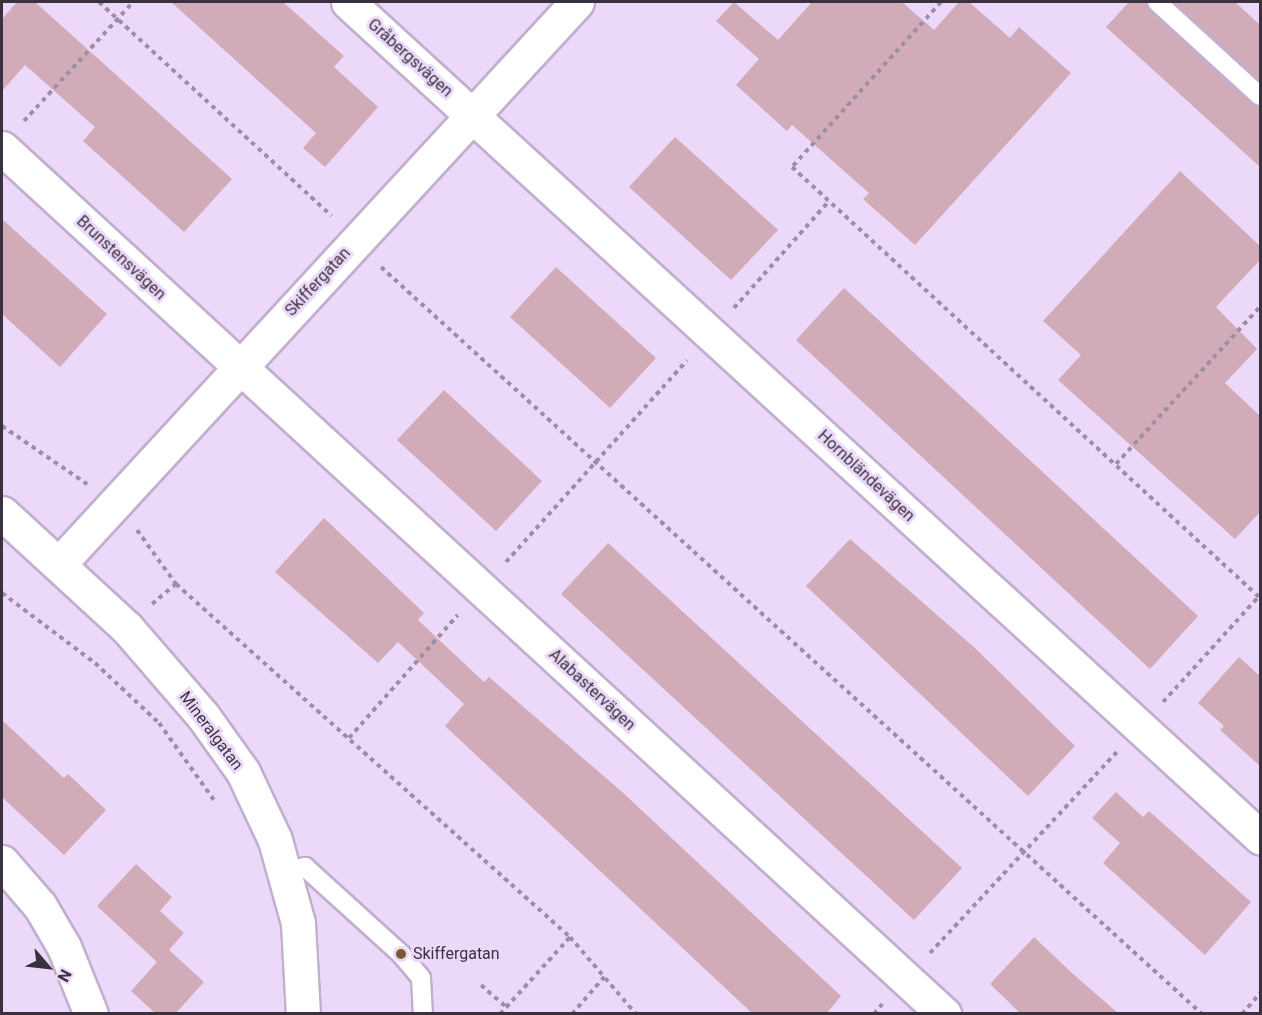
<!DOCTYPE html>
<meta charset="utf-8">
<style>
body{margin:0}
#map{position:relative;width:1262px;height:1015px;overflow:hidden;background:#ecd9f9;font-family:Roboto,sans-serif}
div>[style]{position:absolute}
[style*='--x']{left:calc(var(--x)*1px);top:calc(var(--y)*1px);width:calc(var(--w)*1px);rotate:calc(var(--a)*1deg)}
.building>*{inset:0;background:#d1abb8}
.path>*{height:4px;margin-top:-2px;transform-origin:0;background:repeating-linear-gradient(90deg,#9c8ea5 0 4.5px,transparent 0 9px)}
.roads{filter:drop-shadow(2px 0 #c2afce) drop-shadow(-2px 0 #c2afce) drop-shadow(0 2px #c2afce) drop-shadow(0 -2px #c2afce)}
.lane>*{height:18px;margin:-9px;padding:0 9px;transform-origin:9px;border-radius:9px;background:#fff}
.street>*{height:33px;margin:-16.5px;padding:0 16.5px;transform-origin:16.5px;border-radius:16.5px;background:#fff}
.secondary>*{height:33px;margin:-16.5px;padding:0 16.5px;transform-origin:16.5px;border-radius:16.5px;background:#fff}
.dots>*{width:16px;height:16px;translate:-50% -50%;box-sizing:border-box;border:3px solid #ecd9f9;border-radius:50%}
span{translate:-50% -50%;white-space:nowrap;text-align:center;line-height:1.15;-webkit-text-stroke:6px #ecd9f9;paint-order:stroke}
.street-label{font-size:16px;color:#39323e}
.poi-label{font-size:16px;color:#39323e}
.left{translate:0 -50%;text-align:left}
.frame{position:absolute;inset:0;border:3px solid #39323e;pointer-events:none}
.north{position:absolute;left:18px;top:937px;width:60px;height:60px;-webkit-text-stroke:4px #ecd9f9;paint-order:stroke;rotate:118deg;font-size:16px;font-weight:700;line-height:24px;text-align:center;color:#39323e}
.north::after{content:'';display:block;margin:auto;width:21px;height:27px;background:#39323e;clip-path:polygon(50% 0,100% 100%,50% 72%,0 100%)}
</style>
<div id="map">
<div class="building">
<i style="clip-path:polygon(17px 2px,35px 2px,232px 179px,184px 232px,83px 141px,95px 127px,25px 65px,2px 91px,2px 19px)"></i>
<i style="clip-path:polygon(171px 2px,283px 2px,344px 56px,334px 67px,378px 107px,325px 167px,303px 148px,316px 133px)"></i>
<i style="clip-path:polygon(734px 2px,778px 40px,812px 2px,902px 2px,934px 30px,959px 2px,969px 2px,1010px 38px,1019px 27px,1071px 73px,915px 245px,863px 199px,869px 193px,792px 125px,787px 131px,736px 85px,759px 59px,716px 21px)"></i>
<i style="clip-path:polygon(1129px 2px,1146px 2px,1149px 10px,1252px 104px,1260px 107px,1260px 167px,1106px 27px)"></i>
<i style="clip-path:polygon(1173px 2px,1235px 2px,1260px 25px,1260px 81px)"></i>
<i style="clip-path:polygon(675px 137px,778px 230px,731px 280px,629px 187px)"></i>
<i style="clip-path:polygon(1180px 171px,1260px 246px,1260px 260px,1216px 307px,1257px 349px,1225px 383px,1260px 416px,1260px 512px,1235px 539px,1058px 380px,1081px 355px,1043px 321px)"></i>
<i style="clip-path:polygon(2px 219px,107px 314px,60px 367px,2px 314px)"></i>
<i style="clip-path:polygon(556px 267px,656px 358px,610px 408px,510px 317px)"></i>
<i style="clip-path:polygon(844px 288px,1198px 616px,1150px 669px,796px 340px)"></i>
<i style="clip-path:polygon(444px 390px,542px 481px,496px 531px,397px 440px)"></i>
<i style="clip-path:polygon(324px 518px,424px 613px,418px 620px,484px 682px,489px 677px,621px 791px,841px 996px,826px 1014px,753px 1014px,445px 726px,464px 704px,398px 642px,378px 663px,275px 572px)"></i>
<i style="clip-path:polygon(850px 539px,976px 649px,1075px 746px,1028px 796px,806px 586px)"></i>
<i style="clip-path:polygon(608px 543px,962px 868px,914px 920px,561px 594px)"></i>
<i style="clip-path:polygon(1239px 657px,1260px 676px,1260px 766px,1220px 730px,1224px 726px,1198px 703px)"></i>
<i style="clip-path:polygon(2px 720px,64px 778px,68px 774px,106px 810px,64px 855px,2px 797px)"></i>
<i style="clip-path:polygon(1116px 792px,1143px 817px,1149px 811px,1251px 902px,1205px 955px,1103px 863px,1120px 843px,1092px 818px)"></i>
<i style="clip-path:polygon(136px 864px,172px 897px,160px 911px,184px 933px,169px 950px,204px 982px,175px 1014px,156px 1014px,131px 991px,157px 962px,97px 906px)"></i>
<i style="clip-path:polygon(1034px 937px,1073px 974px,1119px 1014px,1021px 1014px,990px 984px)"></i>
</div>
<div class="path">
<i style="--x:99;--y:2;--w:316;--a:42.6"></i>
<i style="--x:941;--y:2;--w:222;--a:132.1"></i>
<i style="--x:792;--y:167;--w:636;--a:42.64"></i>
<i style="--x:24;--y:121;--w:161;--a:-47.5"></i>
<i style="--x:381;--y:267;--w:1110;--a:42.3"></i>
<i style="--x:734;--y:308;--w:143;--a:-48.4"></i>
<i style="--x:2;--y:426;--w:103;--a:34.3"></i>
<i style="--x:1116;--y:464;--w:213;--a:-47.5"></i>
<i style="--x:137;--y:530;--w:67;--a:54.2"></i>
<i style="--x:176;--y:584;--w:529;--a:41.86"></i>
<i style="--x:570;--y:937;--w:101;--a:49.4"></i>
<i style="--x:506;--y:562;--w:271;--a:-48.1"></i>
<i style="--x:2;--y:593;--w:116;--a:37"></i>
<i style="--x:95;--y:663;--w:88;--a:43.2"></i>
<i style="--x:159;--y:723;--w:95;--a:54.5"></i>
<i style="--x:152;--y:604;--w:31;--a:-40"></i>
<i style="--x:1163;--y:702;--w:143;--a:-47.8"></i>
<i style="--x:349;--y:738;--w:164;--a:-48.5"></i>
<i style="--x:930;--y:953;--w:275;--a:-47.1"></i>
<i style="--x:481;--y:985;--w:33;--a:41"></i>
<i style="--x:500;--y:1014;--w:104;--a:-47.7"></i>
<i style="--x:572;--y:1014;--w:50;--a:-49"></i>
<i style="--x:874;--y:1014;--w:13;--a:-51"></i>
<i style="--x:1242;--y:1014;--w:28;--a:-49"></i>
</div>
<div class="roads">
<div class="lane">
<i style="--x:1157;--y:2;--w:139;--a:42.4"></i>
<i style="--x:285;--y:872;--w:21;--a:-14"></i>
<i style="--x:305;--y:867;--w:130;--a:42.2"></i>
<i style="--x:401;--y:954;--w:31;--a:50"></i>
<i style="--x:421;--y:978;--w:36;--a:87"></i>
</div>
<div class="street">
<i style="--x:348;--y:2;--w:1237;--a:42.48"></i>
<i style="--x:2;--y:148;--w:1280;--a:42.59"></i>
<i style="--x:60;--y:563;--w:763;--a:-47.34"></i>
<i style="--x:2;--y:862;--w:58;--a:49.2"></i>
<i style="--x:40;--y:906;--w:48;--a:59.7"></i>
<i style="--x:64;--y:947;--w:72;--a:68.1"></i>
</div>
<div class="secondary">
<i style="--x:2;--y:513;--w:170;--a:42.6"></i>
<i style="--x:127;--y:628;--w:116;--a:49.2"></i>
<i style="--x:203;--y:716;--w:69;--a:54.5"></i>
<i style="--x:243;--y:772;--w:75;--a:64.8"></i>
<i style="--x:275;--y:840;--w:86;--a:74.5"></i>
<i style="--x:298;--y:923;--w:91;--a:86.9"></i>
</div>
</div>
<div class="dots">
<i style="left:401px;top:954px;background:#775b2e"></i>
</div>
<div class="street-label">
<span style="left:410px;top:58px;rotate:42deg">Gråbergsvägen</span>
<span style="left:121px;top:258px;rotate:43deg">Brunstensvägen</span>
<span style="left:318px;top:282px;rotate:-47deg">Skiffergatan</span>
<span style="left:866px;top:476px;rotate:43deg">Hornbländevägen</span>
<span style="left:592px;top:690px;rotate:43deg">Alabastervägen</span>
<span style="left:211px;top:731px;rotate:53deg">Mineralgatan</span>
</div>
<div class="poi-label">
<span class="left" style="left:413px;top:954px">Skiffergatan</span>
</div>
<div class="frame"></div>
<div class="north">N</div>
</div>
